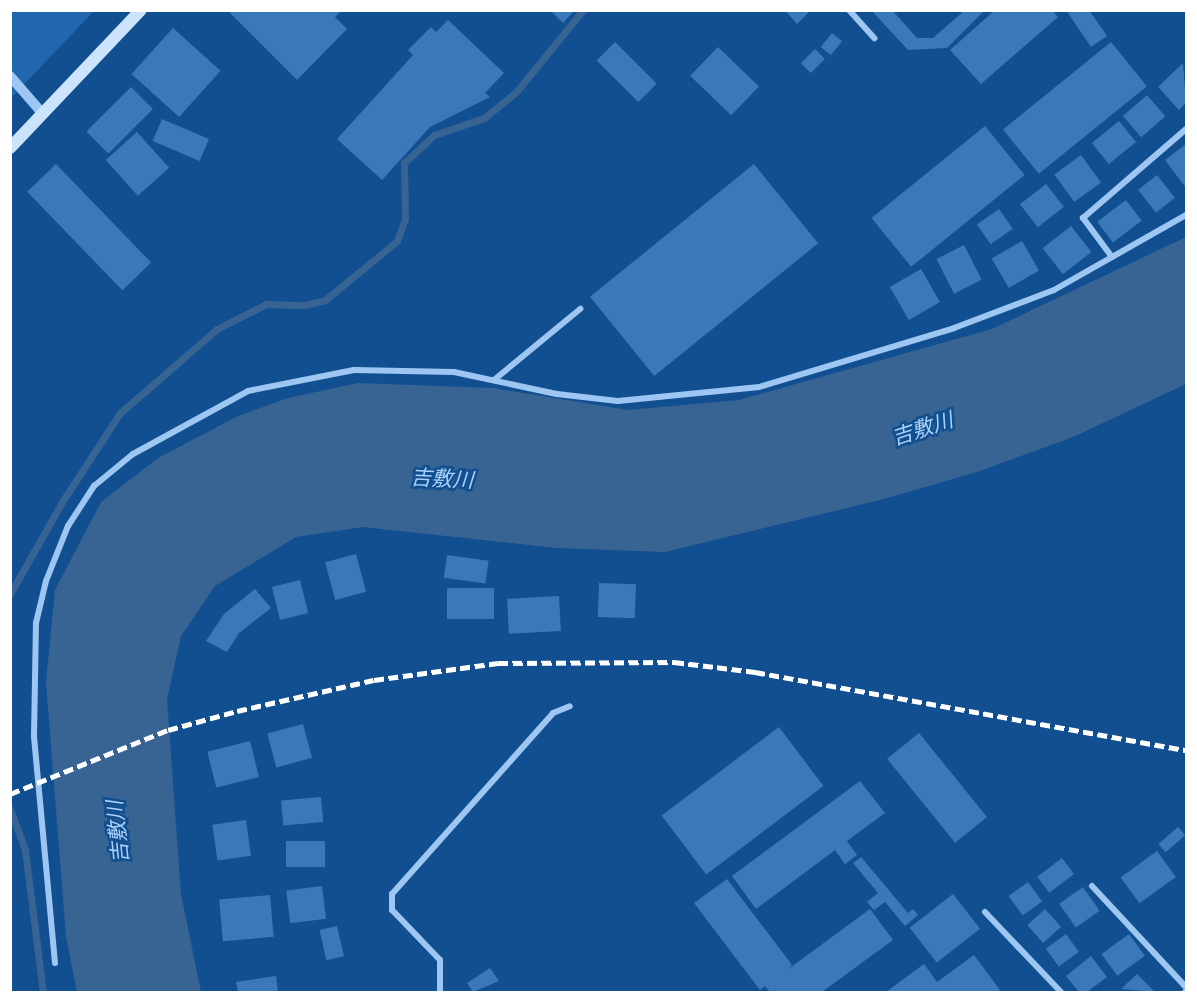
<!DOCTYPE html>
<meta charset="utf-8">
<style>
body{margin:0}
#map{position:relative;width:1197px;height:1003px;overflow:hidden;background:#124f90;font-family:"Exo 2","Noto Sans JP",sans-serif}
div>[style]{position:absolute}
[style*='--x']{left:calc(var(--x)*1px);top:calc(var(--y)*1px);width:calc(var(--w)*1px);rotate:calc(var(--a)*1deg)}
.green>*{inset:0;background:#2167ae}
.water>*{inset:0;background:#376493}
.stream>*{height:7px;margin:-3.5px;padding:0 3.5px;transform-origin:3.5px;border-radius:3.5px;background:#376493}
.building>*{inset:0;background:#3b78b9;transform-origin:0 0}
.minor>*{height:6px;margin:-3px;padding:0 3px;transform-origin:3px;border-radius:3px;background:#9dc7f2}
.tertiary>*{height:10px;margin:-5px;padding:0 5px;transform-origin:5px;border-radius:5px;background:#9dc7f2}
.secondary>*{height:12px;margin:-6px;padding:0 6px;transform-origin:6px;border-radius:6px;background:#cce3fc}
.rail>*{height:4.5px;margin-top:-2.25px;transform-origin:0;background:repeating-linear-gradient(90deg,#fff 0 10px,transparent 0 14.5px)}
span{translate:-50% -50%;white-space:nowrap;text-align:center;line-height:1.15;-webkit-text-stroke:5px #124f90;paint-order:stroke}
.water-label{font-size:21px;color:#a9d1f9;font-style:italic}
.frame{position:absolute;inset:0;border:12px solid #fff;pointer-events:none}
</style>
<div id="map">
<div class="green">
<i style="clip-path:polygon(11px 11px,94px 11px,11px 98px)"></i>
</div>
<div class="water">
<i style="clip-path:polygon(1186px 237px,1186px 384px,1073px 437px,980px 471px,884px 499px,665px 552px,557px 548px,363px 527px,296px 537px,215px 586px,181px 636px,167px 699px,181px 894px,201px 992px,77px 992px,66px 937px,46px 682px,55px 590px,101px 502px,158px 458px,238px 416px,288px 398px,358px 383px,493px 388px,628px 410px,739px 400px,992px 329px)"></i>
</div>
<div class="stream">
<i style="--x:10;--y:594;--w:106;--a:-60.5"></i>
<i style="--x:62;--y:502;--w:106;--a:-56.9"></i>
<i style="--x:120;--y:413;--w:128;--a:-40.9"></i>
<i style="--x:217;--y:329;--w:55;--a:-27"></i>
<i style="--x:266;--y:304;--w:38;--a:2"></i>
<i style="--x:304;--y:305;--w:22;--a:-13"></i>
<i style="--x:325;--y:300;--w:93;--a:-39.3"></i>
<i style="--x:397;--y:241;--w:23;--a:-70"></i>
<i style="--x:405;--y:219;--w:56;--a:-91"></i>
<i style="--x:404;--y:163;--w:41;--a:-43"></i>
<i style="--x:434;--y:135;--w:53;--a:-18.8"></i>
<i style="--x:484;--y:118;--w:41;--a:-39.1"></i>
<i style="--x:516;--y:92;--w:106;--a:-50.7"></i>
<i style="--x:10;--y:809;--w:44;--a:69.9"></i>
<i style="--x:25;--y:850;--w:143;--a:82.8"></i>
</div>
<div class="building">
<i style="clip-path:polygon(227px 10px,342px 10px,335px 17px,347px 29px,297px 80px)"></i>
<i style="clip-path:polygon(550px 10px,575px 10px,563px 23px)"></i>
<i style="clip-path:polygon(785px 10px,811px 10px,797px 24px)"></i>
<i style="clip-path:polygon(871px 10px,892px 10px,917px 38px,933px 38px,965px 10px,985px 10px,947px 48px,908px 50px)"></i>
<i style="clip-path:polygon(995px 10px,1052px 10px,1058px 17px,981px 84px,950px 50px)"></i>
<i style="clip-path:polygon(1071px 10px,1089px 10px,1107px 36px,1091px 47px,1068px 13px)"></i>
<i style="clip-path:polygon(448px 20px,504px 73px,485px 93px,490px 97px,430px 127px,382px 180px,337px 139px,413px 55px,408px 50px,431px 27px,436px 32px)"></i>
<i style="left:173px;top:28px;width:64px;height:62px;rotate:42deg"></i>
<i style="left:832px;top:33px;width:13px;height:18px;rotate:39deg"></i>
<i style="left:615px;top:42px;width:59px;height:26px;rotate:45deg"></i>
<i style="left:1111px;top:42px;width:57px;height:139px;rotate:51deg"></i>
<i style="left:718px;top:47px;width:57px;height:40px;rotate:44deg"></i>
<i style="left:815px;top:49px;width:14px;height:20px;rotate:45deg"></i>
<i style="clip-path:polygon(1183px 63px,1186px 103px,1179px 110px,1158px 87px)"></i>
<i style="left:131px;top:87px;width:31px;height:63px;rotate:45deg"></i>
<i style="left:1147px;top:95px;width:28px;height:32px;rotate:49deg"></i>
<i style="left:162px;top:119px;width:51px;height:24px;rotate:23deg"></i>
<i style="left:1119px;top:121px;width:27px;height:35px;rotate:51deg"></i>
<i style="left:985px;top:126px;width:63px;height:146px;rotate:51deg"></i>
<i style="left:137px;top:132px;width:48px;height:42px;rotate:48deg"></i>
<i style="clip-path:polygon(1186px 144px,1186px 188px,1165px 160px)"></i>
<i style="left:1081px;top:155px;width:34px;height:33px;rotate:54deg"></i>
<i style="left:56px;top:164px;width:137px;height:40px;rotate:46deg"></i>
<i style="left:754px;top:164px;width:102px;height:211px;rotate:51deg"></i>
<i style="left:1157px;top:175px;width:29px;height:24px;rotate:52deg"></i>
<i style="left:1046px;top:184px;width:29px;height:33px;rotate:52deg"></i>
<i style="left:1126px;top:200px;width:26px;height:36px;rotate:53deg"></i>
<i style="left:999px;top:209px;width:24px;height:27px;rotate:55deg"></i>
<i style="left:1071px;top:226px;width:33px;height:36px;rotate:52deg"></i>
<i style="left:1022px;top:241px;width:34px;height:35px;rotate:60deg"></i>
<i style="left:964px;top:245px;width:39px;height:31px;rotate:63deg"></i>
<i style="left:921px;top:269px;width:38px;height:36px;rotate:60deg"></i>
<i style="left:356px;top:554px;width:39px;height:32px;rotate:75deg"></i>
<i style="left:447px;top:555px;width:42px;height:23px;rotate:8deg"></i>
<i style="left:300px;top:580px;width:34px;height:29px;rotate:76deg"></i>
<i style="left:599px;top:583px;width:37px;height:34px;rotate:2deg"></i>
<i style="left:447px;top:588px;width:47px;height:31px"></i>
<i style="clip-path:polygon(255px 589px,271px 608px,239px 633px,227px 652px,206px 641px,224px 614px)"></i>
<i style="left:559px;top:596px;width:35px;height:52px;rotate:87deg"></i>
<i style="left:303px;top:724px;width:35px;height:37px;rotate:75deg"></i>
<i style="left:779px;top:727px;width:74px;height:147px;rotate:53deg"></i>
<i style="left:919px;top:733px;width:108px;height:41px;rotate:51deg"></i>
<i style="left:250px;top:741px;width:37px;height:44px;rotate:76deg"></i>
<i style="clip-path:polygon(860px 781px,885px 813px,847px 841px,857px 855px,845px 864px,835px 850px,756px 909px,732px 876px)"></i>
<i style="left:321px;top:797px;width:25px;height:40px;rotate:85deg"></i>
<i style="left:246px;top:820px;width:36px;height:34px;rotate:82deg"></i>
<i style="left:1178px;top:827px;width:11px;height:26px;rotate:49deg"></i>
<i style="left:325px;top:841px;width:26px;height:39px;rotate:90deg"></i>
<i style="left:1157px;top:851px;width:32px;height:45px;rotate:54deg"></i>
<i style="clip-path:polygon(861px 857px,908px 913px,913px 909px,918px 915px,905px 926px,885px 902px,874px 910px,867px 902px,878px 893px,853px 863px)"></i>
<i style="left:1062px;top:858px;width:20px;height:31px;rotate:53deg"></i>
<i style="clip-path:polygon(727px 879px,792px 965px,787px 970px,870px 909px,893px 940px,822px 992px,770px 992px,765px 986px,760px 990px,694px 903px)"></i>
<i style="left:1028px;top:882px;width:24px;height:24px;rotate:54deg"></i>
<i style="left:322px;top:886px;width:33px;height:36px;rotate:83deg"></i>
<i style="left:1083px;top:887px;width:29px;height:29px;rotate:55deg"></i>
<i style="left:953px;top:894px;width:44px;height:55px;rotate:52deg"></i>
<i style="left:270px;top:895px;width:42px;height:51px;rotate:85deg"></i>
<i style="left:1045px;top:909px;width:24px;height:24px;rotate:48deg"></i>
<i style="left:337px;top:926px;width:31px;height:18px;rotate:77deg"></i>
<i style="left:1066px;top:934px;width:22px;height:25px;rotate:54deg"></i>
<i style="left:1129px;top:934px;width:27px;height:34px;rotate:54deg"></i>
<i style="clip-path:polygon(974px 955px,1000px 990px,997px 992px,886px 992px,924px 964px,937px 982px)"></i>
<i style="clip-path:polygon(1091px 956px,1107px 977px,1087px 992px,1079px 992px,1066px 976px)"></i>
<i style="clip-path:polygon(490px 968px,499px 981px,473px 992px,467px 983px)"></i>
<i style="clip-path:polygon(1137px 974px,1155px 992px,1121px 989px)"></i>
<i style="clip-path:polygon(276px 976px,278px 992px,238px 992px,236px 982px)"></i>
</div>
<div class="minor">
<i style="--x:849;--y:10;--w:38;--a:48"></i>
<i style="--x:1112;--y:257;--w:49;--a:-126.6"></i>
<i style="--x:1083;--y:218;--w:136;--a:-40.8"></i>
<i style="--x:494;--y:380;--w:112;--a:-39.5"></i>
<i style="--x:1092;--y:886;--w:138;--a:47.1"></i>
<i style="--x:985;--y:912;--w:110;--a:46.5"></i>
<i style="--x:55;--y:963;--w:228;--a:-95.3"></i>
<i style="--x:34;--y:736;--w:113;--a:-89"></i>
<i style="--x:36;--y:623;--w:43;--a:-76.6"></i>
<i style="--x:46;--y:581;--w:59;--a:-68.2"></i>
<i style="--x:68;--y:526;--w:48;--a:-57"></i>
<i style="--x:94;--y:486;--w:50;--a:-39.4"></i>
<i style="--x:133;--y:454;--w:131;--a:-28.7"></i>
<i style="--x:248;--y:391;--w:108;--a:-11.2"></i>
<i style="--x:354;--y:370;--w:100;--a:1.1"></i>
<i style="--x:454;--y:372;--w:105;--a:12.1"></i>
<i style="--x:557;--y:394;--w:61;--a:6.5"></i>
<i style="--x:618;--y:401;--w:142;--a:-5.7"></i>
<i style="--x:759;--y:387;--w:204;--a:-16.8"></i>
<i style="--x:954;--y:328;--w:107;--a:-20.8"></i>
<i style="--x:1054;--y:290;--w:152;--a:-29.6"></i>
<i style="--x:440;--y:992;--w:32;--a:-90"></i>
<i style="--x:440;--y:960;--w:69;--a:-133.8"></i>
<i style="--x:392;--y:910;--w:16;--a:-90"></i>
<i style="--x:392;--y:894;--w:242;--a:-48.3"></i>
<i style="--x:553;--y:713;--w:18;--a:-22"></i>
<i style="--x:1185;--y:992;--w:1;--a:-45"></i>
</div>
<div class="tertiary">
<i style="--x:10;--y:76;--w:50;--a:49"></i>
</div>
<div class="secondary">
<i style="--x:10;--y:148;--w:190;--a:-46.5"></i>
</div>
<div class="rail">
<i style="--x:10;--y:794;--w:170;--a:-22.1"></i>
<i style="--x:168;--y:730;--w:72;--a:-15.4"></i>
<i style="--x:237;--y:711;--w:140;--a:-12.8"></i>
<i style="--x:374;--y:680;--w:125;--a:-7.8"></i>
<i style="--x:498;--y:663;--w:176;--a:-0.3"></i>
<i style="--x:674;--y:662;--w:82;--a:7"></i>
<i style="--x:755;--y:672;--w:438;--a:10.3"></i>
</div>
<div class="water-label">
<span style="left:922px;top:428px;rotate:-18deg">吉敷川</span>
<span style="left:442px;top:478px;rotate:3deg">吉敷川</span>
<span style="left:117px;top:832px;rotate:-96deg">吉敷川</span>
</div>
<div class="frame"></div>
</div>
